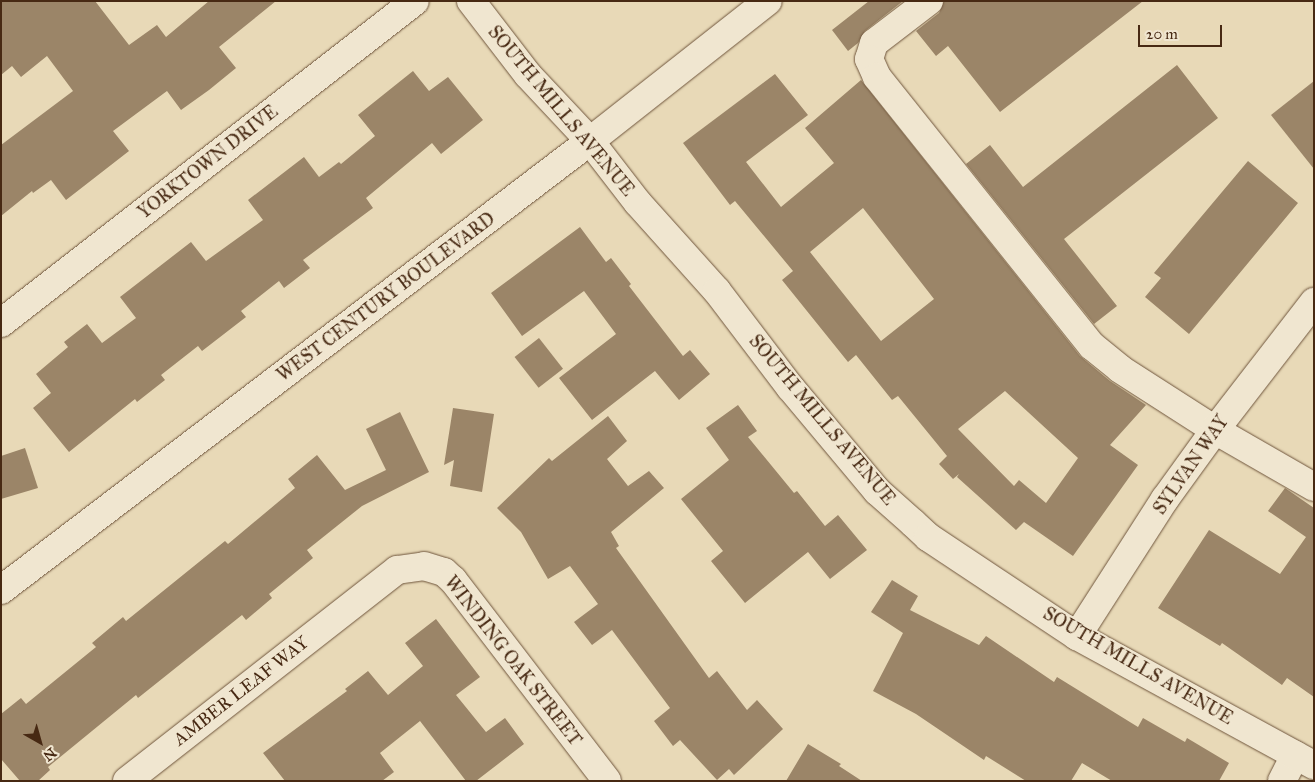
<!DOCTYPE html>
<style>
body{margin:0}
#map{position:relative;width:1315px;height:782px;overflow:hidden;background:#e8d9b7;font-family:"IM FELL Great Primer",serif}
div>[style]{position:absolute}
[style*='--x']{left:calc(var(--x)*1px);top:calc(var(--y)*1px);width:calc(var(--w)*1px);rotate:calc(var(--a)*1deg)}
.building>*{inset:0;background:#9b8568;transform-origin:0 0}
.roads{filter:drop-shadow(0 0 1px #6f553c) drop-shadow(0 0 1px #6f553c)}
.minor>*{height:28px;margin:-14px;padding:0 14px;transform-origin:14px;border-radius:14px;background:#f0e6d0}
.tertiary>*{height:28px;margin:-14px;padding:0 14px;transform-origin:14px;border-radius:14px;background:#f0e6d0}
span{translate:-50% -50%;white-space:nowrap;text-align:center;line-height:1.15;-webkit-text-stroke:4px #f0e6d0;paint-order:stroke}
.street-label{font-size:18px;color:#472913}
.frame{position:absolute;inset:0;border:2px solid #472913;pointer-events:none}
.north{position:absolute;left:15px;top:717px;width:50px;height:50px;-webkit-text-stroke:4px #f0e6d0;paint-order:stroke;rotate:142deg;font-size:14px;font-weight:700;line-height:20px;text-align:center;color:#472913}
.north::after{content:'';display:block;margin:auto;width:18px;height:22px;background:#472913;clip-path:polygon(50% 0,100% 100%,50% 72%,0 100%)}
.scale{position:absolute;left:1138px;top:25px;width:84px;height:22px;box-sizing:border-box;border:2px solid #472913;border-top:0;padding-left:6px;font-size:15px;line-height:18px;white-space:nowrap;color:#472913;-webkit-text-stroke:4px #f0e6d0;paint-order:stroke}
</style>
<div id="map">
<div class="building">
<i style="clip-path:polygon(1px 1px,95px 1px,129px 45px,157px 25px,166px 37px,209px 1px,276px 1px,219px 47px,236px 68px,209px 90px,181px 110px,167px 91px,113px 131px,129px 151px,66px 200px,51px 180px,33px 193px,32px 191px,1px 216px,1px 145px,73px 91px,47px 56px,21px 77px,12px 66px,1px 75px)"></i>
<i style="clip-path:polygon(869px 1px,903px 1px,865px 31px,858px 43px,848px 51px,832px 30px)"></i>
<i style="clip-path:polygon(944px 1px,1143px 1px,1000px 112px,948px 46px,936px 56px,916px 31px,939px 13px)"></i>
<i style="clip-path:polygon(1177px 65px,1218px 118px,1064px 239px,1117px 306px,1094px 324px,966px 164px,990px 145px,1023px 187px)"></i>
<i style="clip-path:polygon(413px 71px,429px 91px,448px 77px,483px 120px,441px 154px,432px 143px,366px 198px,373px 208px,303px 260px,310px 268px,284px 288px,279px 281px,241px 311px,246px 317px,202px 351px,198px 346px,161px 375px,165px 380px,137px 402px,135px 399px,69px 452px,33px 408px,51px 393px,36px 374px,68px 347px,64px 342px,87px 324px,102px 343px,136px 318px,120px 297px,191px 242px,206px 261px,263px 220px,248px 200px,304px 157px,319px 177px,339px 162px,341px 164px,375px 136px,358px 115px)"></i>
<i style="clip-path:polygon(evenodd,775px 74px,808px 115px,746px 162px,781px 207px,834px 163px,805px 128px,861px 80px,1080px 356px,1110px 381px,1146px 405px,1110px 445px,1138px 465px,1073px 556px,1024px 522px,1016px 530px,957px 477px,959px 474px,953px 479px,939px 464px,947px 456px,898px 396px,892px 400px,856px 355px,848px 362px,782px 280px,793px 271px,735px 201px,730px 205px,683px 143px,775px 74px,863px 208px,934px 299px,881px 341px,810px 252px,863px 208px,775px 74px,1005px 391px,1078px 458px,1046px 503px,1019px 480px,1014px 486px,958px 429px,1005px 391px)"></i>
<i style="clip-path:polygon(1314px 81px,1314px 169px,1271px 115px)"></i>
<i style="clip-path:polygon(1248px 161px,1298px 203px,1189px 334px,1145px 297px,1161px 278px,1154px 273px)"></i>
<i style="clip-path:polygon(580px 227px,606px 262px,611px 258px,631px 284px,629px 286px,683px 356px,690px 350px,710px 374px,679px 400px,655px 371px,592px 420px,559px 378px,616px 334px,584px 291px,522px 336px,491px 293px)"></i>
<i style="left:539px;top:338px;width:39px;height:31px;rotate:52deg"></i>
<i style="clip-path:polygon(738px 405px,757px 431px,748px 437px,794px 493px,797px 491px,825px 526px,838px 515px,867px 550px,830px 579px,808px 552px,745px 603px,711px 561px,723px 551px,681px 499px,729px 460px,706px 428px)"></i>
<i style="clip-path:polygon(453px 408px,494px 414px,482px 492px,450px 486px,454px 460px,444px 465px)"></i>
<i style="clip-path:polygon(400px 412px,429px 472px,362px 506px,307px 550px,313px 558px,269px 594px,272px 598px,246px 620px,242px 615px,138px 698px,136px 695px,48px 767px,50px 770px,38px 781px,20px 781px,1px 759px,1px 714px,21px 698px,26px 704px,96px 647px,92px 643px,123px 617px,126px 621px,225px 541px,228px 544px,295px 488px,288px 479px,317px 455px,345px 490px,386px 470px,366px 429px)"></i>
<i style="clip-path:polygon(608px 416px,627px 441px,607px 459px,628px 486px,649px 471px,664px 488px,611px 532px,619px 546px,616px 548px,709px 678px,717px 671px,747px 710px,757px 700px,783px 729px,734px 775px,729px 769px,717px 780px,680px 740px,673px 746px,654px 721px,670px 708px,612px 630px,592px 645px,574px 622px,598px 604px,570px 566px,548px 579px,521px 532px,497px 508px,549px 458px,552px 461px)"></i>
<i style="clip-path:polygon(25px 448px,38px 488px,1px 499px,1px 456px)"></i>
<i style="clip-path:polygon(1285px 488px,1314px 508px,1314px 697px,1287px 678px,1282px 685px,1222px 643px,1220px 646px,1158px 608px,1209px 530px,1280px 574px,1306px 537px,1268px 511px)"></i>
<i style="clip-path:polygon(892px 580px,918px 596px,910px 610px,979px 645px,986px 636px,1054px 682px,1057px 677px,1138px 727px,1143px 718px,1185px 742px,1187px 738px,1229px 763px,1219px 781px,1112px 781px,1082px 763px,1071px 781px,1026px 781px,986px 756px,984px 760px,916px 714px,873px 691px,903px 633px,871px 612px)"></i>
<i style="clip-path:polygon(436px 619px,480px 677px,456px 695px,486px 732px,505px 718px,524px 744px,476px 781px,466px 781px,420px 721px,380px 753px,394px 772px,382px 781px,285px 781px,263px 753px,347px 691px,345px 689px,368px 671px,388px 695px,423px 666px,405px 643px)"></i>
<i style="clip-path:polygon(808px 744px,841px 764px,839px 766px,862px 781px,786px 781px)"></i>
</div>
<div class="roads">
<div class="minor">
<i style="--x:929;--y:1;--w:69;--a:142.6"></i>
<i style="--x:874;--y:43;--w:17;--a:107"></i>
<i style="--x:869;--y:59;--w:20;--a:66"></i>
<i style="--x:877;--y:77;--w:344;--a:51.4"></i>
<i style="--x:1092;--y:346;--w:36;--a:39"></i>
<i style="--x:1120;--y:369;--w:113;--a:32.7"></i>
<i style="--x:1215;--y:430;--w:114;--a:29.9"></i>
<i style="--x:1;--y:323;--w:524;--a:-37.87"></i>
<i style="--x:1077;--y:636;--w:163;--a:-57.3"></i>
<i style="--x:1165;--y:499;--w:85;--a:-54.1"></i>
<i style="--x:1215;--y:430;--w:162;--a:-52.3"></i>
<i style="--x:127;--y:781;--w:343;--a:-38"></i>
<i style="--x:397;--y:570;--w:27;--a:-8"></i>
<i style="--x:424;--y:566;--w:21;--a:17"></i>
<i style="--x:444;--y:572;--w:12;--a:42"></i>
<i style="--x:453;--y:580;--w:253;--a:52.5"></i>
<i style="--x:1282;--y:781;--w:29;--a:-63"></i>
</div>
<div class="tertiary">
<i style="--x:471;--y:1;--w:93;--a:52.4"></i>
<i style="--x:528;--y:75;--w:91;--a:46.8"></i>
<i style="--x:590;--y:141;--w:78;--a:52.3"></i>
<i style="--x:638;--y:203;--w:118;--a:48.1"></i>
<i style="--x:717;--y:291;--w:121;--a:52.8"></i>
<i style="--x:790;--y:387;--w:136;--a:50.1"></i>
<i style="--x:877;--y:491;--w:48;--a:41.6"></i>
<i style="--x:913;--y:523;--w:21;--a:43"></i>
<i style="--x:928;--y:537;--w:179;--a:33.6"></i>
<i style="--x:1077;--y:636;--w:270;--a:28.6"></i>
<i style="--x:1;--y:590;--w:741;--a:-37.32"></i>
<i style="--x:590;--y:141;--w:226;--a:-38.2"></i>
</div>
</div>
<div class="street-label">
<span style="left:561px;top:111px;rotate:50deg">SOUTH MILLS AVENUE</span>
<span style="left:208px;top:162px;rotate:-38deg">YORKTOWN DRIVE</span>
<span style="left:386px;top:297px;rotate:-37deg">WEST CENTURY BOULEVARD</span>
<span style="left:822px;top:420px;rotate:50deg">SOUTH MILLS AVENUE</span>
<span style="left:1191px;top:465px;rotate:-55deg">SYLVAN WAY</span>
<span style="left:513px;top:661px;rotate:52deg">WINDING OAK STREET</span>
<span style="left:1138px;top:666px;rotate:30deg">SOUTH MILLS AVENUE</span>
<span style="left:241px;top:691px;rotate:-38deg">AMBER LEAF WAY</span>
</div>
<div class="frame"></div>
<div class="north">N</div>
<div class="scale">20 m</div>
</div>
